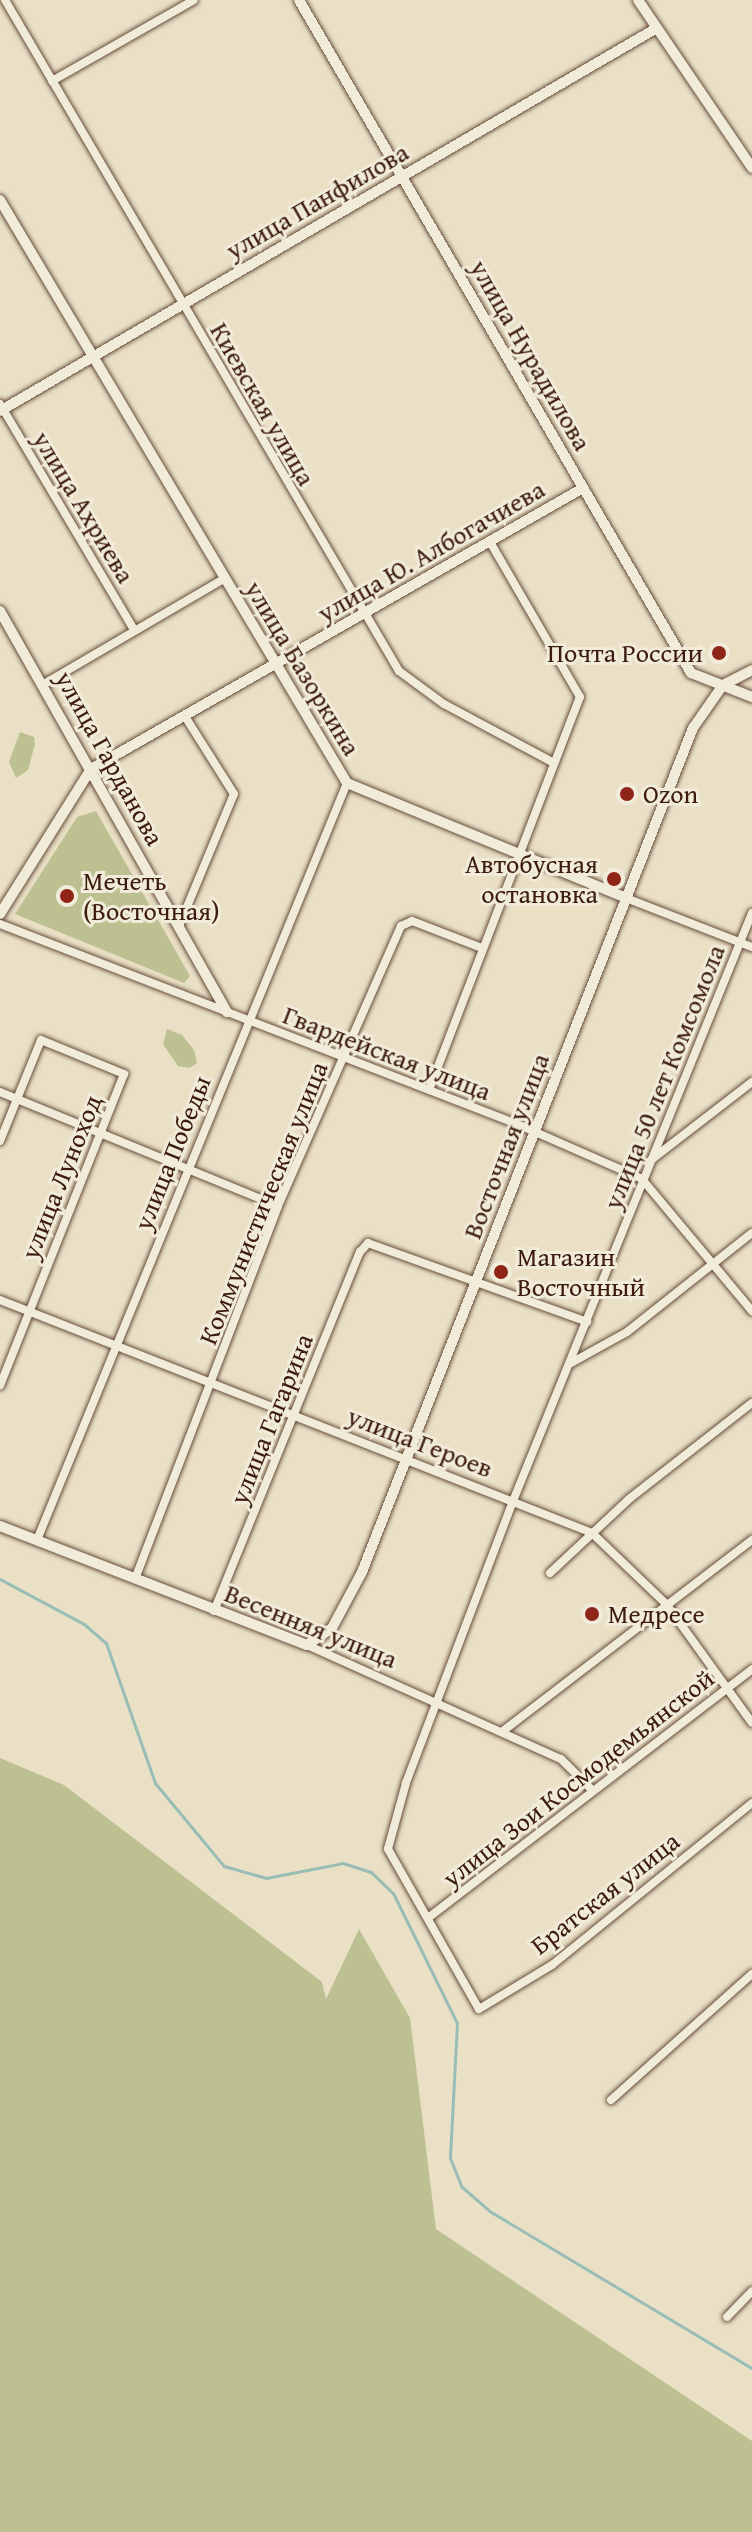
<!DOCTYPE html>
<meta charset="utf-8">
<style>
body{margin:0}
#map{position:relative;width:752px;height:2532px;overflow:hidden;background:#eae0c6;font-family:"Gentium Book Plus",serif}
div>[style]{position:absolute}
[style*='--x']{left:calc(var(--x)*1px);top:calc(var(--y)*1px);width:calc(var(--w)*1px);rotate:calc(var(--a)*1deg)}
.green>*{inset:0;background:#bdc191}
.stream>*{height:3px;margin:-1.5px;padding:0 1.5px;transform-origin:1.5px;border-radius:1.5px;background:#98bdb5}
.roads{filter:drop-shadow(0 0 2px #684d3b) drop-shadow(0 0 2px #684d3b)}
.minor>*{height:8px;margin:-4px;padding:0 4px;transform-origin:4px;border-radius:4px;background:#f1ebda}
.tertiary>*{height:10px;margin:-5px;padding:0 5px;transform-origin:5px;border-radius:5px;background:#f1ebda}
.dots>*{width:22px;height:22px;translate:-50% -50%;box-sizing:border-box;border:4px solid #f1ebda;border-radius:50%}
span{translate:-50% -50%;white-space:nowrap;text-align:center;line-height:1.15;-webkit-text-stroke:6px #f1ebda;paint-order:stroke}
.street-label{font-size:26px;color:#3d1c0d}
.poi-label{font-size:26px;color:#3d1c0d}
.right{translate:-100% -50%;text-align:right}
.left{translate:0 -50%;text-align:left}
</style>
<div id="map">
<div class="green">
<i style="clip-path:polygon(20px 732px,34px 737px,35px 744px,28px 770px,16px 778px,9px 762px)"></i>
<i style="clip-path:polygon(96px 811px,190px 976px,184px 983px,15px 914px,77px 817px)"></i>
<i style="clip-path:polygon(167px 1029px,182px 1035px,194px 1050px,197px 1063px,190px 1068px,178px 1066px,163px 1044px)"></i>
<i style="clip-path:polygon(0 1758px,64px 1785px,322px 1982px,326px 1999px,359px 1929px,410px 2018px,436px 2229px,752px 2441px,752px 2532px,0 2532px)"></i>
</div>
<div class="stream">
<i style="--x:0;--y:1579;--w:95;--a:28.2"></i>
<i style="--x:84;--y:1624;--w:29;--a:41"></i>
<i style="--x:106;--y:1643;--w:148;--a:70.7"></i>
<i style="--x:155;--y:1783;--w:108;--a:50.3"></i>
<i style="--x:224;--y:1866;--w:44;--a:15.9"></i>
<i style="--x:266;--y:1878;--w:78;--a:-11"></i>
<i style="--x:343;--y:1863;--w:29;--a:18"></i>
<i style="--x:371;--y:1872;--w:30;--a:44"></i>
<i style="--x:393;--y:1893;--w:145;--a:63.8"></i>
<i style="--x:457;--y:2023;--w:135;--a:93"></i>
<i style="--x:450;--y:2158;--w:31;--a:68"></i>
<i style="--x:462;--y:2187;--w:38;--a:41"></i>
<i style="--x:491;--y:2212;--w:304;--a:30.9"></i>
</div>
<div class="roads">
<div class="minor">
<i style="--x:5;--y:0;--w:778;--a:59.58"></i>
<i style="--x:399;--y:671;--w:56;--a:36.3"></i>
<i style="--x:444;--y:704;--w:123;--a:28.2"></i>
<i style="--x:52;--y:81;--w:163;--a:-29.7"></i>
<i style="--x:0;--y:404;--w:263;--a:59.3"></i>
<i style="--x:44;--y:684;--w:208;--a:-30.3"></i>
<i style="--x:626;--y:898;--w:135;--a:21.3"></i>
<i style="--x:752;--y:913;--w:635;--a:112.12"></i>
<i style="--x:513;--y:1501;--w:302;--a:110.8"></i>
<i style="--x:406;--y:1783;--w:68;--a:105.3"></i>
<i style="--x:388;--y:1849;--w:184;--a:60.4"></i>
<i style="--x:479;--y:2009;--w:85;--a:-31.1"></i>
<i style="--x:552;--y:1965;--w:257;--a:-39"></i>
<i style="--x:0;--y:924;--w:554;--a:21.15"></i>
<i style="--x:517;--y:1124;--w:137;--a:23.7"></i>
<i style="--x:642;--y:1179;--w:172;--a:50.2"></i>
<i style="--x:179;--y:926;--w:143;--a:-67.4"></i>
<i style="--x:234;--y:794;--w:90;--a:-122.3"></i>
<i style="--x:429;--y:1090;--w:421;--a:-69"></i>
<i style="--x:580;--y:697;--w:179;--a:-120.1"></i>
<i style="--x:0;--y:1092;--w:300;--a:22.3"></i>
<i style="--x:0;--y:1141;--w:109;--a:-67.9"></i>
<i style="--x:41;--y:1040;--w:90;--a:22.3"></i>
<i style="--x:124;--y:1074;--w:335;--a:111.7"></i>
<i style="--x:651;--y:1160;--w:128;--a:-37.7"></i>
<i style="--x:0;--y:1300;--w:636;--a:21.48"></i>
<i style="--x:592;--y:1533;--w:104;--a:43.8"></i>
<i style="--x:667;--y:1605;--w:145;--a:54.2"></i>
<i style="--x:571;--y:1363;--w:64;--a:-29"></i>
<i style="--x:627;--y:1332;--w:159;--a:-38.4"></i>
<i style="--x:37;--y:1540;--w:818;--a:-67.73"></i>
<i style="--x:550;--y:1573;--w:108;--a:-43.1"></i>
<i style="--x:629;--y:1499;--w:156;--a:-38"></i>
<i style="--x:135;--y:1579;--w:399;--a:-69"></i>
<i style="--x:278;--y:1206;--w:306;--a:-66.3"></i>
<i style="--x:401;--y:926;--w:12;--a:-24"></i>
<i style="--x:412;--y:921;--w:75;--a:21.1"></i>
<i style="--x:214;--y:1611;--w:388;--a:-67.9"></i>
<i style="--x:360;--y:1252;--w:12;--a:-48"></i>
<i style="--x:368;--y:1243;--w:233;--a:19.8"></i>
<i style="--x:307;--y:1645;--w:278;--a:24.2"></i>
<i style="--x:561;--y:1759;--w:44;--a:45"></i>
<i style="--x:503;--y:1731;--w:314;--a:-37.5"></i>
<i style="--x:428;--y:1918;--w:409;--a:-37.5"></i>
<i style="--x:611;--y:2100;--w:189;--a:-41.8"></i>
<i style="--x:727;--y:2317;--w:36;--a:-46"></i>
</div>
<div class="tertiary">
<i style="--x:299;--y:0;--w:779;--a:59.78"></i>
<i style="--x:691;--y:673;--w:66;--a:21.5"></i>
<i style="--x:638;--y:0;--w:203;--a:55.8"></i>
<i style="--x:0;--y:200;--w:678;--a:59.24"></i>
<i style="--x:347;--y:783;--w:302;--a:22.4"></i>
<i style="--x:0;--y:411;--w:758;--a:-30.25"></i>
<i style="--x:0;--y:611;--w:461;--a:60.5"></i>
<i style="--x:0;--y:914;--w:171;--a:-57.9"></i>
<i style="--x:91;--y:769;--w:567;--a:-29.73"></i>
<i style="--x:0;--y:1526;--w:329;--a:21.2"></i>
<i style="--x:307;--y:1645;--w:30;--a:-34"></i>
<i style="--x:332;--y:1628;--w:64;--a:-61.8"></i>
<i style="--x:362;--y:1572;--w:907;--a:-68.59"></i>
<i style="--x:693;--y:728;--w:52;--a:-55.1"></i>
<i style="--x:723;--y:685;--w:33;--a:-27"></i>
</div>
</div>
<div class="dots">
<i style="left:719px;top:653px;background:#8f2418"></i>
<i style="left:627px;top:794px;background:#8f2418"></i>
<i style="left:614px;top:879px;background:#8f2418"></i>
<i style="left:67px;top:896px;background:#8f2418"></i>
<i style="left:501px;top:1272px;background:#8f2418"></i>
<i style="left:592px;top:1614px;background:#8f2418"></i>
</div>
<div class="street-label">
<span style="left:317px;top:201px;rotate:-30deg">улица Панфилова</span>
<span style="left:531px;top:355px;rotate:60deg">улица Нурадилова</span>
<span style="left:263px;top:404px;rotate:60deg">Киевская улица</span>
<span style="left:84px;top:507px;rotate:59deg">улица Ахриева</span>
<span style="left:431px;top:551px;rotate:-30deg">улица Ю. Албогачиева</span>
<span style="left:303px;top:668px;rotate:59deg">улица Базоркина</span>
<span style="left:110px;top:758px;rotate:61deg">улица Гарданова</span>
<span style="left:387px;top:1053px;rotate:21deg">Гвардейская улица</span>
<span style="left:664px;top:1077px;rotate:-68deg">улица 50 лет Комсомола</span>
<span style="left:506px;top:1146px;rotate:-69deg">Восточная улица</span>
<span style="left:172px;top:1153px;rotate:-68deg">улица Победы</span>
<span style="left:61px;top:1177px;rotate:-68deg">улица Луноход</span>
<span style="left:263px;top:1203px;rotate:-68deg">Коммунистическая улица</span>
<span style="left:271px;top:1419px;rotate:-68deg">улица Гагарина</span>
<span style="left:420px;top:1442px;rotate:21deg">улица Героев</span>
<span style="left:311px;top:1626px;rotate:22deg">Весенняя улица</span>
<span style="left:578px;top:1778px;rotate:-38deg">улица Зои Космодемьянской</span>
<span style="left:605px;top:1893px;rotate:-38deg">Братская улица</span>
</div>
<div class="poi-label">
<span class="right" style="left:703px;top:653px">Почта России</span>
<span class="left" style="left:643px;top:794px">Ozon</span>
<span class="right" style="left:598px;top:879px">Автобусная<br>остановка</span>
<span class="left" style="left:83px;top:896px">Мечеть<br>(Восточная)</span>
<span class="left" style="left:517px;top:1272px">Магазин<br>Восточный</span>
<span class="left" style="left:608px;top:1614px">Медресе</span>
</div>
</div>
